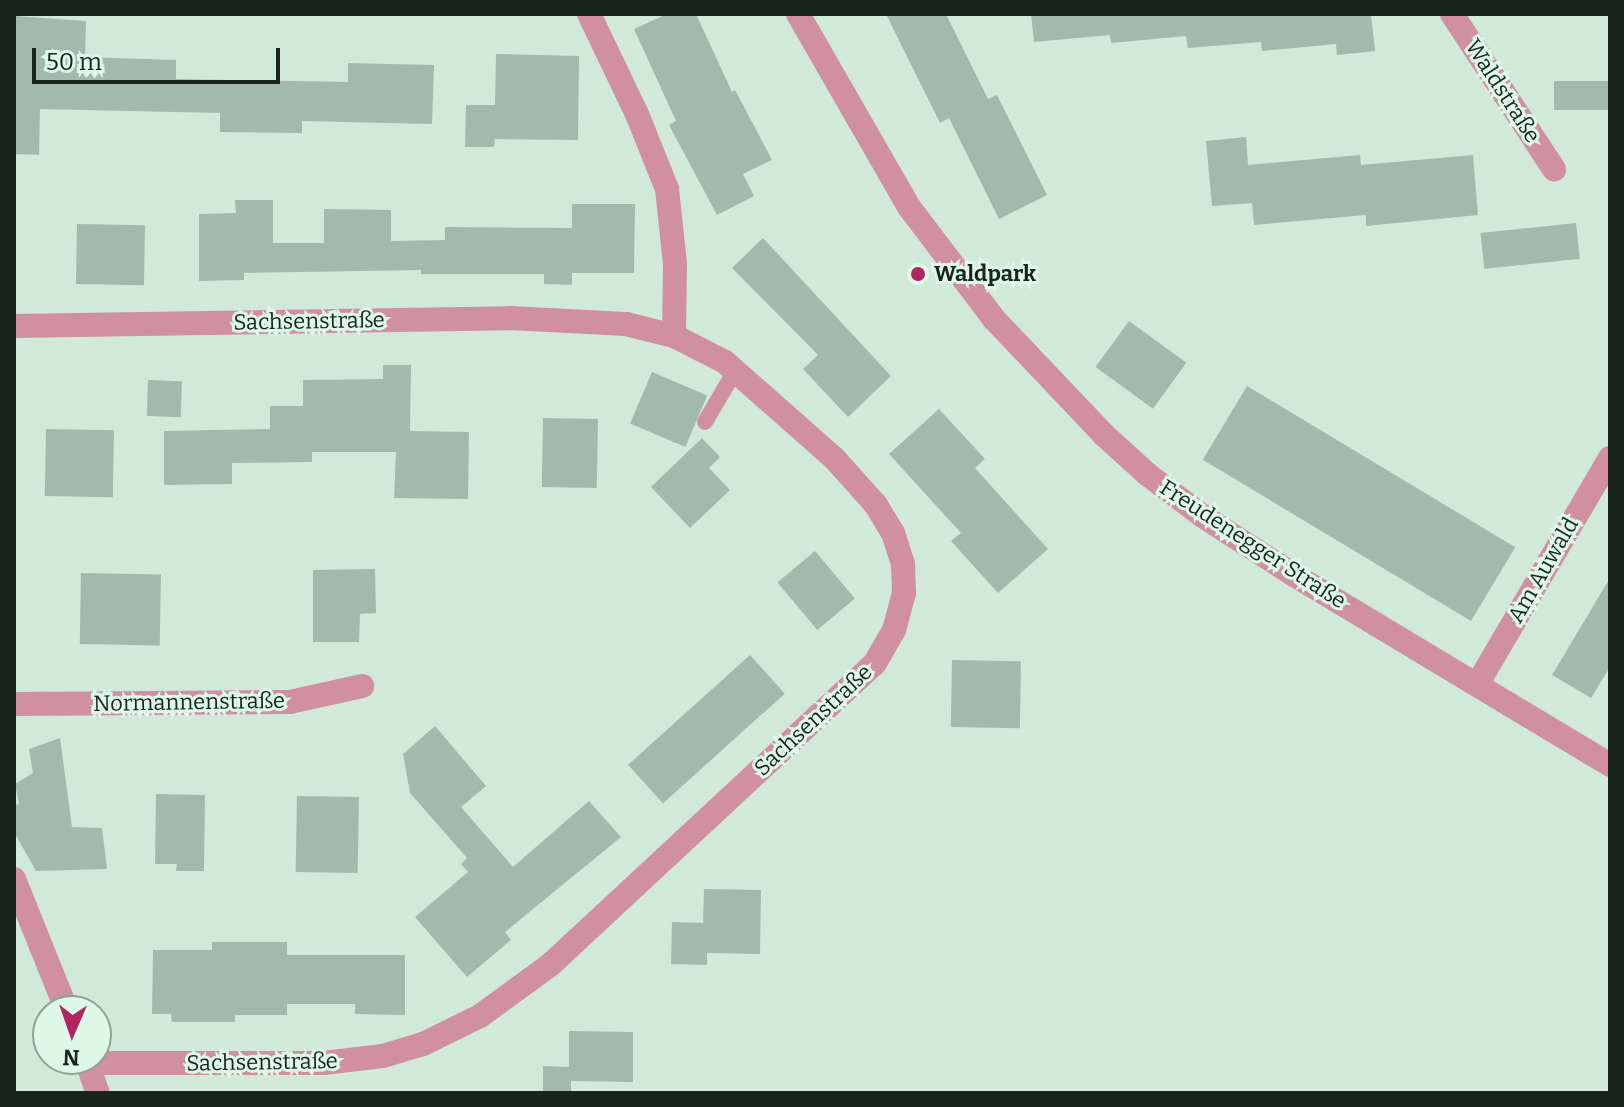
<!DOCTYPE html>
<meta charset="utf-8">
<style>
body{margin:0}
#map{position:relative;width:1624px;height:1107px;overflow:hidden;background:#d0e9db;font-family:Bitter,serif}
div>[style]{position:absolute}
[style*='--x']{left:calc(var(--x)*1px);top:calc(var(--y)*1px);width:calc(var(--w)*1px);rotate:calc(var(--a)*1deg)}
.building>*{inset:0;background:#a2baad;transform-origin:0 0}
.service>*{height:16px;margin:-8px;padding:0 8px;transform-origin:8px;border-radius:8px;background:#d18fa2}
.minor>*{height:24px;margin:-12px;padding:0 12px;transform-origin:12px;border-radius:12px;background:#d18fa2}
.dots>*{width:22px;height:22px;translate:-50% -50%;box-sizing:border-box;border:4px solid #ddf7e8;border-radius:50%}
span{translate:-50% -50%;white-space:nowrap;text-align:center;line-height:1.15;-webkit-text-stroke:6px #ddf7e8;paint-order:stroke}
.street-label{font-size:22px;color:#1a241f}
.poi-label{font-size:22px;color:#1a241f;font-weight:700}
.left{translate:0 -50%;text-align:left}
.frame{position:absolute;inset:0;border:16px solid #1a241f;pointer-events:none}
.north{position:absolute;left:32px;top:995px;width:80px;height:80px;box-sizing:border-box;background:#ddf7e8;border:2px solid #8fa398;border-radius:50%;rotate:182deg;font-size:22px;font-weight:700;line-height:32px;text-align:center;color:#1a241f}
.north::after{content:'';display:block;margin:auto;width:28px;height:36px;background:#b12560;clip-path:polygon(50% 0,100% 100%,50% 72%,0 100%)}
.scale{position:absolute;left:32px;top:48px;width:248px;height:36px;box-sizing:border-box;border:4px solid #1a241f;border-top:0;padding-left:10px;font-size:24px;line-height:28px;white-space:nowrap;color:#1a241f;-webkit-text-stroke:6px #ddf7e8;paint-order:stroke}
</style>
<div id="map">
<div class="building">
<i style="clip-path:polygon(667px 14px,696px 14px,732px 92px,735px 90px,772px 160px,743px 174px,754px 196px,717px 215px,669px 125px,676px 121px,634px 29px)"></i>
<i style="clip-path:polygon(886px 14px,946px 14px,988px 99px,997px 95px,1047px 195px,999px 219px,949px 118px,940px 123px)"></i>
<i style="clip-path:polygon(1031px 14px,1371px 14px,1375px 51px,1337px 55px,1336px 44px,1262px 51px,1261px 42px,1188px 48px,1186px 36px,1111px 43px,1110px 35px,1034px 42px)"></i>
<i style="clip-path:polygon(14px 16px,86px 21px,85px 57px,176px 60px,176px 79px,348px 82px,348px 63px,434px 65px,432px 124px,302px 121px,302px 133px,220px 132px,220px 113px,40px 109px,39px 155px,14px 154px)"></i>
<i style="clip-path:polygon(496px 54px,579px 56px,578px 140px,495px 139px,494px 147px,465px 147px,466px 105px,495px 105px)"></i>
<i style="left:1610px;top:81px;width:29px;height:56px;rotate:90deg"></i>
<i style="clip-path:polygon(1246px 137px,1248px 165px,1360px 155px,1361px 165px,1473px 155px,1478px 215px,1366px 226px,1366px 215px,1254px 225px,1252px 203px,1212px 206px,1206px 141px)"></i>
<i style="clip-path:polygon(235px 200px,273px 200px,273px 243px,324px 243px,324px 209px,391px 210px,391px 241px,445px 240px,445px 227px,572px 228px,572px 204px,635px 204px,634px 273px,572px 273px,572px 285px,544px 284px,544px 274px,421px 274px,421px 270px,244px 273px,244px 280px,199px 281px,199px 214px,236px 213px)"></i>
<i style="left:1576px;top:223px;width:36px;height:96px;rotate:84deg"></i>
<i style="left:77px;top:224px;width:68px;height:60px;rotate:1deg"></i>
<i style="clip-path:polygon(763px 238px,891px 376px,848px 417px,803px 369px,818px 355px,732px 268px)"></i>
<i style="left:1129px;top:321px;width:71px;height:57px;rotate:36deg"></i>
<i style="clip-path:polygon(383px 365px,411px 365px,410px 431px,469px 432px,468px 499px,394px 498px,396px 452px,312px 452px,312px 462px,232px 463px,232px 484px,164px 485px,164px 431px,270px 429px,270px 406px,303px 406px,303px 380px,383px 379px)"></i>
<i style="left:652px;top:372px;width:60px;height:56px;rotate:23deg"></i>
<i style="left:148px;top:380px;width:34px;height:36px;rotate:2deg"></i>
<i style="left:1247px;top:386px;width:313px;height:86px;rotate:31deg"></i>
<i style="clip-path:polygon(939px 409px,985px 459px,975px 468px,1048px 549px,998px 593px,951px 541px,961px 533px,889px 454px)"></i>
<i style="left:543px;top:418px;width:55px;height:69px;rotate:1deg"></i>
<i style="left:46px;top:429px;width:68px;height:67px;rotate:1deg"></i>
<i style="clip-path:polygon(702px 438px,720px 457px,709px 468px,730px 490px,690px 528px,651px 487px)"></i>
<i style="left:815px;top:551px;width:62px;height:49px;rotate:50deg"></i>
<i style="clip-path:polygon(375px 569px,376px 613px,360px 614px,359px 642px,313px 642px,313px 570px)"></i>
<i style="left:81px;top:573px;width:80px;height:71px;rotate:1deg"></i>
<i style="clip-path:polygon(1610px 578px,1610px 667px,1591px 698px,1552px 675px)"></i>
<i style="left:750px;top:655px;width:52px;height:164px;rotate:48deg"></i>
<i style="left:952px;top:660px;width:69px;height:67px;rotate:1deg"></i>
<i style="clip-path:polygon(435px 726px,486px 786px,461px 807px,513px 867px,589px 801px,621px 837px,505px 932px,511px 940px,467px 977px,415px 917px,468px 872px,461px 864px,467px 858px,410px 793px,403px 754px)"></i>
<i style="clip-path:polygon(60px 738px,72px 827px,102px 828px,107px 869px,36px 871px,14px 832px,14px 805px,19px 804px,15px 784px,33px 773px,29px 749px)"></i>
<i style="clip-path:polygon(156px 794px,205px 795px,204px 871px,176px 871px,177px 864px,155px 864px)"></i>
<i style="left:297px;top:796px;width:62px;height:76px;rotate:1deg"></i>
<i style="clip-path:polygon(704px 889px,761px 890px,760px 954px,707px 953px,707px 965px,671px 964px,672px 922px,703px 923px)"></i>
<i style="clip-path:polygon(212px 942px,287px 942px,287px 955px,405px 955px,405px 1015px,355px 1014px,355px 1004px,287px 1004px,287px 1015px,235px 1015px,235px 1022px,172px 1022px,171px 1014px,152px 1014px,153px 950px,212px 950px)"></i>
<i style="clip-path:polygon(569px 1031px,633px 1032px,633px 1082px,571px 1081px,571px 1093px,543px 1093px,543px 1066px,569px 1067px)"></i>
</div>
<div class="service">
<i style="--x:705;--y:422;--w:59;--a:-59.5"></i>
</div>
<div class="minor">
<i style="--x:589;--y:14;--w:111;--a:64.4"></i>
<i style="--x:637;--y:114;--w:81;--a:68.2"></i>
<i style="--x:667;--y:189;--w:75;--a:83.9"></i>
<i style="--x:675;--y:264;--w:72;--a:90.8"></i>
<i style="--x:798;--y:14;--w:223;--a:60.1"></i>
<i style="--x:909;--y:207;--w:141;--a:52.8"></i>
<i style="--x:994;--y:319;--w:158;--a:46.5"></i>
<i style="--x:1103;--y:434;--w:59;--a:42.3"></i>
<i style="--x:1147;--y:474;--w:71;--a:37"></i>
<i style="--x:1204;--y:517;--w:107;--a:32.8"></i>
<i style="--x:1294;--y:575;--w:369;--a:31"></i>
<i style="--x:1452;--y:14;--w:186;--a:56.7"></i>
<i style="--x:14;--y:326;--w:496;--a:-0.9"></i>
<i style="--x:510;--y:318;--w:116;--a:3"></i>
<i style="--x:626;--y:324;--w:49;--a:14"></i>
<i style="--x:674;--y:336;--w:57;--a:27"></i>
<i style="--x:725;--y:362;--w:145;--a:41.4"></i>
<i style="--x:834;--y:458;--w:63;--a:48.2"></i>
<i style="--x:876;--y:505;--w:33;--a:59"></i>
<i style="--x:893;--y:533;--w:33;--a:72"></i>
<i style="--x:903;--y:564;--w:29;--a:88"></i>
<i style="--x:904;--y:593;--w:38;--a:105"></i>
<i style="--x:894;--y:630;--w:39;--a:120"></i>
<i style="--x:874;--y:664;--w:442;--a:137.1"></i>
<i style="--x:550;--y:965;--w:87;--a:143.9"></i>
<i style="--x:480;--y:1016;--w:64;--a:153.8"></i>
<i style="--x:423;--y:1044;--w:42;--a:163.3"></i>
<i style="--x:383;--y:1056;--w:60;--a:173.3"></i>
<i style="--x:323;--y:1063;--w:235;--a:180"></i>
<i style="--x:1478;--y:683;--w:261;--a:-59.6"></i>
<i style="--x:14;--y:704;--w:276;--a:-0.4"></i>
<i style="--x:290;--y:702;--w:74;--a:-12.5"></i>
<i style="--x:14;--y:879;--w:142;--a:68.1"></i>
<i style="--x:86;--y:1059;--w:36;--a:71"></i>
</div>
<div class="dots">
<i style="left:918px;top:274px;background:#b12560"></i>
</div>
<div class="street-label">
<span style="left:1503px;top:91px;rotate:57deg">Waldstraße</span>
<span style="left:309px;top:321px;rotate:-1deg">Sachsenstraße</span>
<span style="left:1253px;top:544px;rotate:33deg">Freudenegger Straße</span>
<span style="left:1543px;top:570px;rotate:-60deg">Am Auwald</span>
<span style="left:189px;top:702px;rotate:-1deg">Normannenstraße</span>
<span style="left:813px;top:720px;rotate:-43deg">Sachsenstraße</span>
<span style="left:262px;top:1062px;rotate:-1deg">Sachsenstraße</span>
</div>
<div class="poi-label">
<span class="left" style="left:934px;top:274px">Waldpark</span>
</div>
<div class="frame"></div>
<div class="north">N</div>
<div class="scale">50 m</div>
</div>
